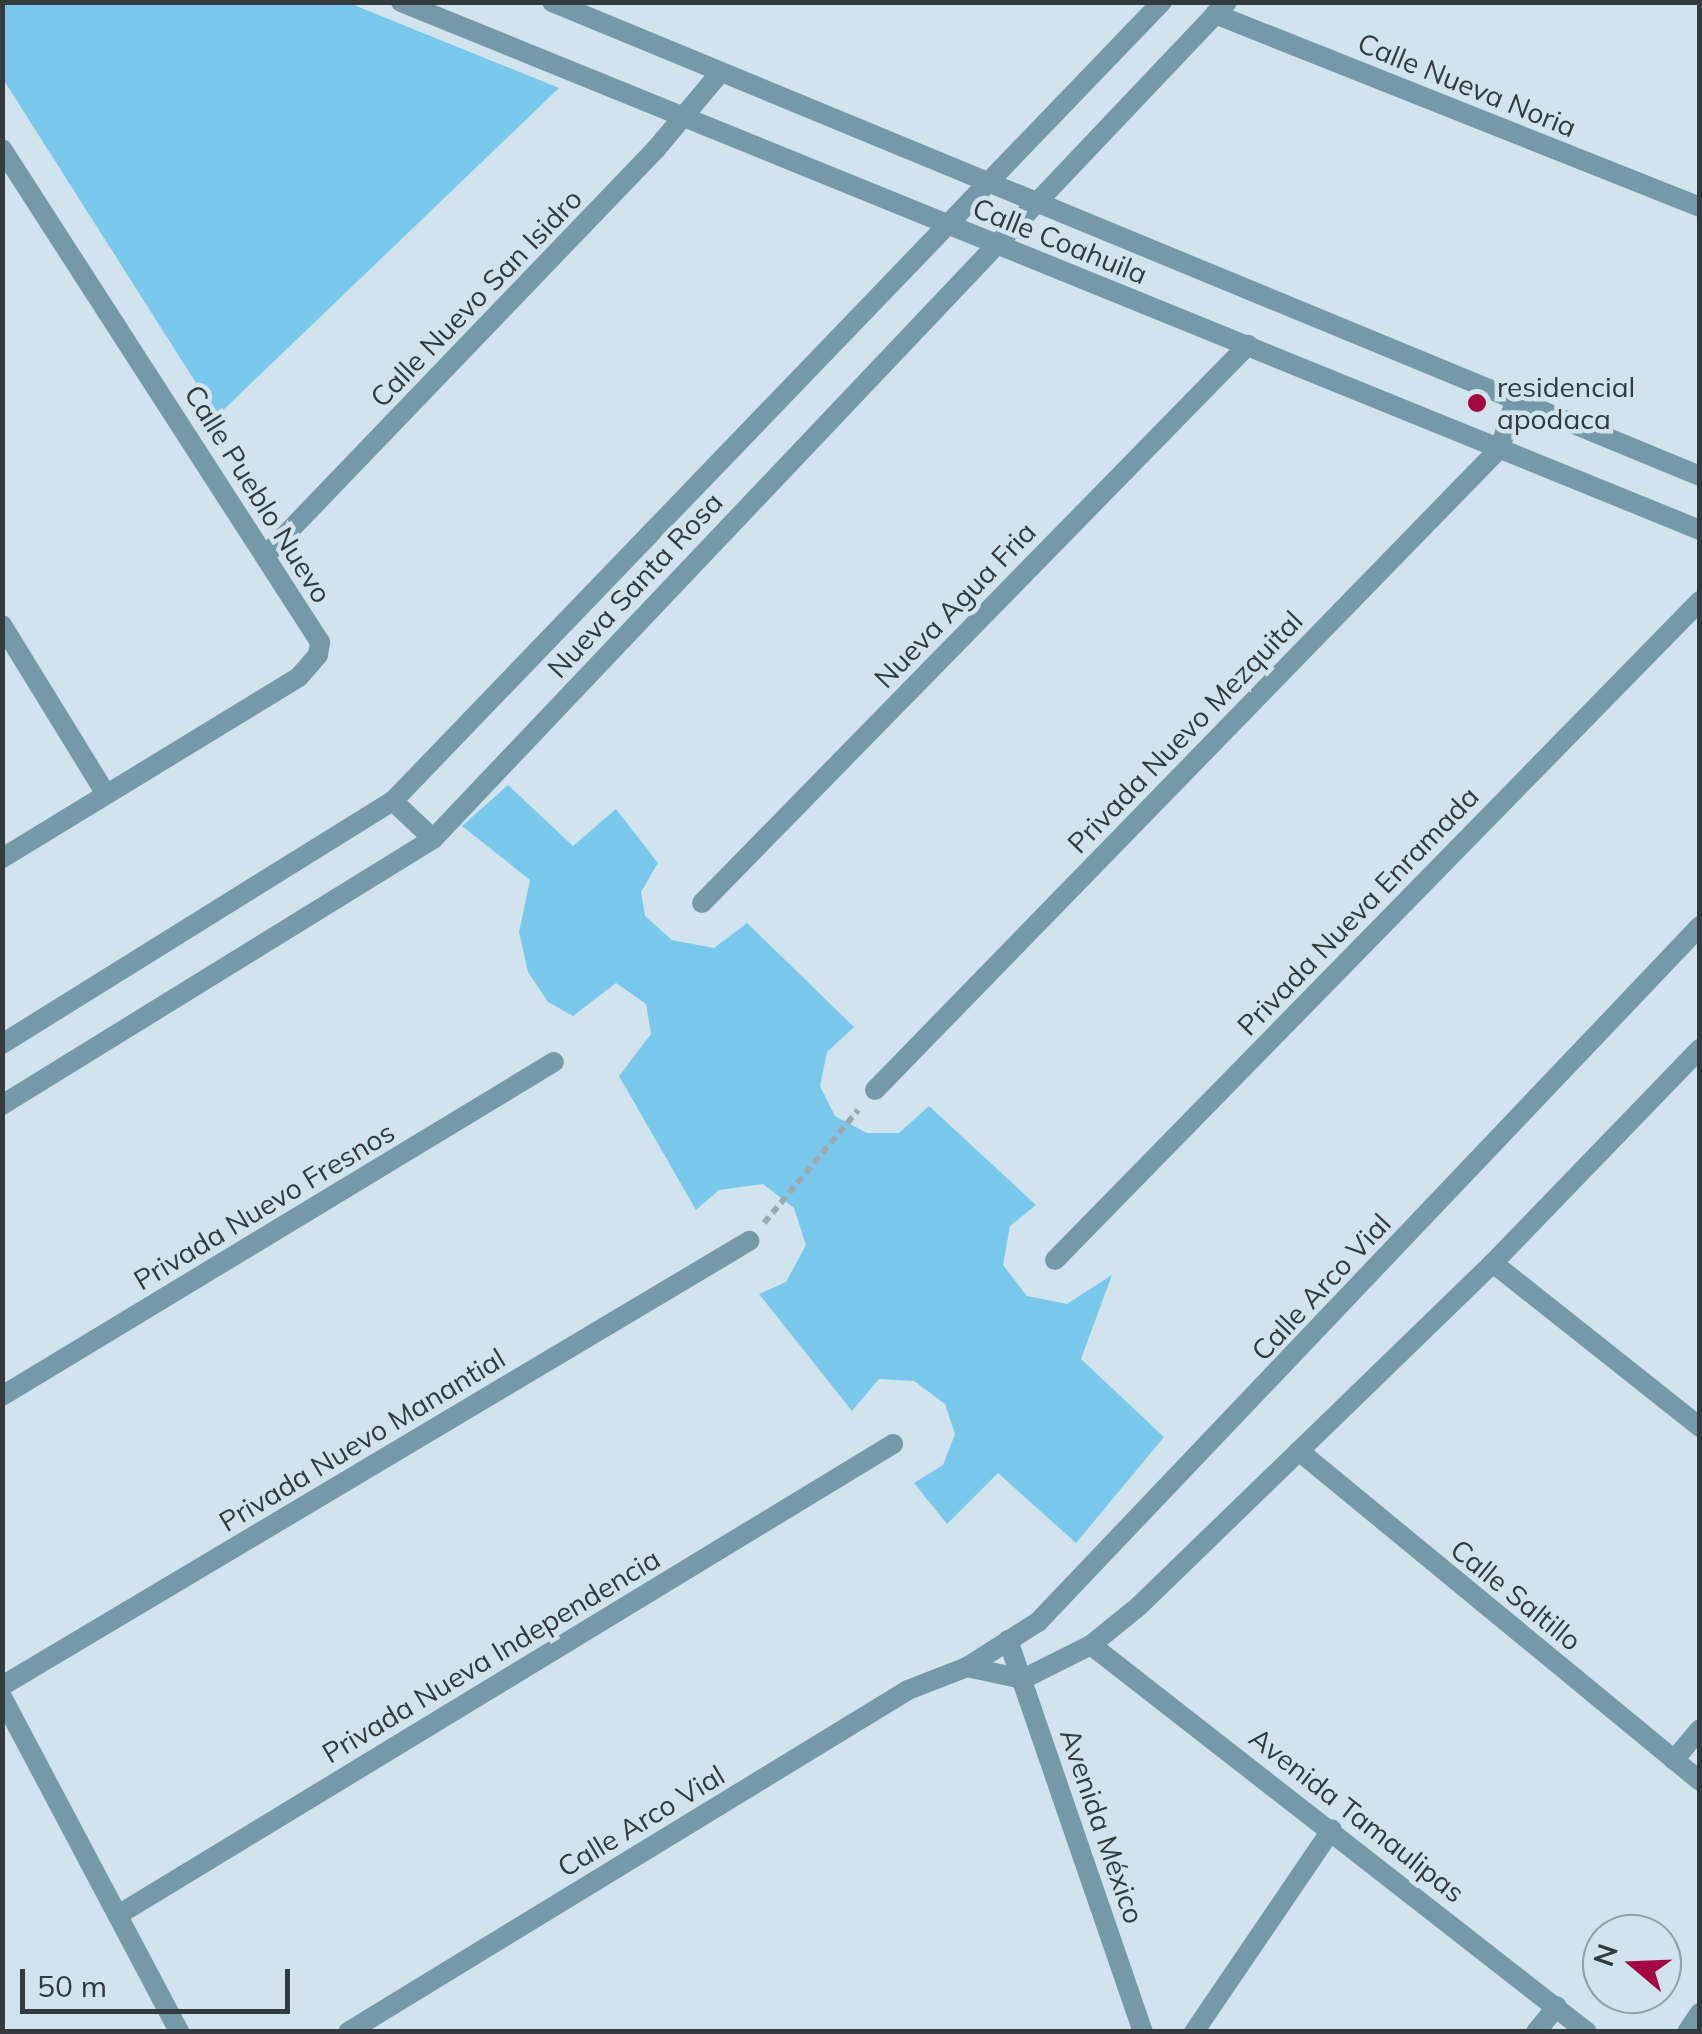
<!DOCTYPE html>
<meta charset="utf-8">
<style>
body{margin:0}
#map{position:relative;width:1702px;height:2034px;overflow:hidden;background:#d1e4ed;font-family:Mulish,sans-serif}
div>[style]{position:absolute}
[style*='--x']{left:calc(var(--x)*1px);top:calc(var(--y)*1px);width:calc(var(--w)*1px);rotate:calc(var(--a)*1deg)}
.green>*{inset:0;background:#79c8ec}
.path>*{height:6px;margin-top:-3px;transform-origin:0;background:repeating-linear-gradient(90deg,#9baab1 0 8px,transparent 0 13px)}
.street>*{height:20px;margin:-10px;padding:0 10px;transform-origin:10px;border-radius:10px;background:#7699aa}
.dots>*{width:28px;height:28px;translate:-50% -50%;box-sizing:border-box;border:5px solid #d1e4ed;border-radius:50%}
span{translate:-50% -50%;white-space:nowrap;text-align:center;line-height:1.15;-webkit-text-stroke:9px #d1e4ed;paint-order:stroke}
.street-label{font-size:28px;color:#333b3e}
.poi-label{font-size:28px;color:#333b3e}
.left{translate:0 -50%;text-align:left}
.frame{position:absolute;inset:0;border:5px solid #333b3e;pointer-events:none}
.north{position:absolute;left:1582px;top:1914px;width:100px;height:100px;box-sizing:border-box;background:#d1e4ed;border:2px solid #92a0a7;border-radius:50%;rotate:289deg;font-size:28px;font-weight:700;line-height:40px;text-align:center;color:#333b3e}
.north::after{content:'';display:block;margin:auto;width:35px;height:45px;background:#a20742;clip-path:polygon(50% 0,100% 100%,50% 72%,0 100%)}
.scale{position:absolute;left:20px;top:1969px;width:270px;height:45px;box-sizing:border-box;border:5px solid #333b3e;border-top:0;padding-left:12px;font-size:30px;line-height:35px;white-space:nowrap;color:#333b3e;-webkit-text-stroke:8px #d1e4ed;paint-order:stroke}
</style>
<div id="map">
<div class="green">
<i style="clip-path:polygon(349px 3px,559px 88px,217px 416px,3px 79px,3px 3px)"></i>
<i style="clip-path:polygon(508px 785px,573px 846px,616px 809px,658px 863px,641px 892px,645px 916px,672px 940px,714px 948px,747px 923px,854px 1027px,827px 1052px,820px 1086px,835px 1116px,867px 1133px,899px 1133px,929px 1106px,1036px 1205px,1010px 1226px,1003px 1265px,1027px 1296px,1067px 1304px,1112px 1275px,1081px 1359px,1164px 1437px,1076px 1543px,998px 1473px,947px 1524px,914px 1483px,943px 1465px,955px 1434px,945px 1404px,914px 1381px,879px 1379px,852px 1411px,759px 1294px,786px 1282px,806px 1245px,794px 1208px,763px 1184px,719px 1190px,696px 1210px,619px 1076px,651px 1034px,646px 1004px,616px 983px,573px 1016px,548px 1002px,528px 972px,519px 932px,530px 880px,462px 826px)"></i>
</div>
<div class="path">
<i style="--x:764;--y:1223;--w:147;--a:-50.2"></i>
</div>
<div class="street">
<i style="--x:401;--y:2;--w:1402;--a:22.12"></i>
<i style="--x:552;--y:2;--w:1242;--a:22.44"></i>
<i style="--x:1215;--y:14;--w:522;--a:21.7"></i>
<i style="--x:2;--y:149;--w:587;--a:57.18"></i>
<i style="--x:320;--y:642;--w:13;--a:99"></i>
<i style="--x:318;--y:655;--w:29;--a:131"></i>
<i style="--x:299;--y:677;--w:348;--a:148.6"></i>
<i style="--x:266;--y:555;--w:563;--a:-46.15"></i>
<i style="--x:656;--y:149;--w:99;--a:-49.9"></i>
<i style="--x:2;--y:625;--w:198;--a:58.4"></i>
<i style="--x:393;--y:801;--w:55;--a:43.5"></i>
<i style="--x:702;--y:903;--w:781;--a:-45.62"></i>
<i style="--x:2;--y:1044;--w:460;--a:-31.9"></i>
<i style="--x:393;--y:801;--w:1109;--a:-46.1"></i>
<i style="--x:875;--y:1090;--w:896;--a:-45.77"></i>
<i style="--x:1500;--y:448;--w:49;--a:-72.3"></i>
<i style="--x:2;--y:1105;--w:506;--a:-31.68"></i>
<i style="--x:433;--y:839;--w:1154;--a:-46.51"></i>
<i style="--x:1055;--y:1260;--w:922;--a:-45.62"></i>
<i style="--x:1493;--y:1263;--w:264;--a:38.4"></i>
<i style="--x:2;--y:1396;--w:645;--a:-31.18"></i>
<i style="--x:1299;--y:1451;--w:519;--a:39.45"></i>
<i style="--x:1008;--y:1640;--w:415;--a:71"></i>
<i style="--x:1091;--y:1645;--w:629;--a:37.96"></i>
<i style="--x:967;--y:1667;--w:57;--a:12.1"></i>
<i style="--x:1023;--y:1679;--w:76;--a:-26.6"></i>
<i style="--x:1091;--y:1645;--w:62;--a:-39.1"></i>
<i style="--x:1139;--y:1606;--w:493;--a:-44.1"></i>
<i style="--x:1493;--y:1263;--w:298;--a:-46"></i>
<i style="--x:2;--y:1686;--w:870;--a:-30.78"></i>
<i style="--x:2;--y:1697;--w:379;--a:62.1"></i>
<i style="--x:1674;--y:1760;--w:40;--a:-50"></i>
<i style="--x:118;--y:1915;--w:907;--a:-31.29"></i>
<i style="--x:348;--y:2032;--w:656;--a:-31.41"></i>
<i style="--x:908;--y:1690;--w:63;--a:-21.3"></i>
<i style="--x:967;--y:1667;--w:84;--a:-32.4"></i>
<i style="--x:1038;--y:1622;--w:961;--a:-46.43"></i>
<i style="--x:1194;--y:2032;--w:245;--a:-55.8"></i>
<i style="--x:1536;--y:2032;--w:33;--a:-51"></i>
<i style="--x:1687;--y:2032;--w:23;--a:-56"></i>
</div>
<div class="dots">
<i style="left:1477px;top:403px;background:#a20742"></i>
</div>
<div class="street-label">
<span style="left:1467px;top:85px;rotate:22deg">Calle Nueva Noria</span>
<span style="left:1060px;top:241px;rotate:22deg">Calle Coahuila</span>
<span style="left:476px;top:298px;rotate:-46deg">Calle Nuevo San Isidro</span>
<span style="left:258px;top:494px;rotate:58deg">Calle Pueblo Nuevo</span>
<span style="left:635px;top:585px;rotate:-47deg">Nueva Santa Rosa</span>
<span style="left:955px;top:605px;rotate:-46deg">Nueva Agua Fria</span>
<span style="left:1185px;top:732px;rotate:-46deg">Privada Nuevo Mezquital</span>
<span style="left:1358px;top:911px;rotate:-46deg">Privada Nueva Enramada</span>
<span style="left:264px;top:1206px;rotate:-31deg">Privada Nuevo Fresnos</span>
<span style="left:1321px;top:1287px;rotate:-47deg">Calle Arco Vial</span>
<span style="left:362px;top:1440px;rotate:-31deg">Privada Nuevo Manantial</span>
<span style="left:1516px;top:1595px;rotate:39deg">Calle Saltillo</span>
<span style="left:491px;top:1656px;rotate:-31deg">Privada Nueva Independencia</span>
<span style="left:1357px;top:1815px;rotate:38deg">Avenida Tamaulipas</span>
<span style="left:641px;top:1821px;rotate:-31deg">Calle Arco Vial</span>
<span style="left:1102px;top:1826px;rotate:71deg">Avenida México</span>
</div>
<div class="poi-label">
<span class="left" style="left:1497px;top:403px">residencial<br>apodaca</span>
</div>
<div class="frame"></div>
<div class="north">N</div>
<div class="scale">50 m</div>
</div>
